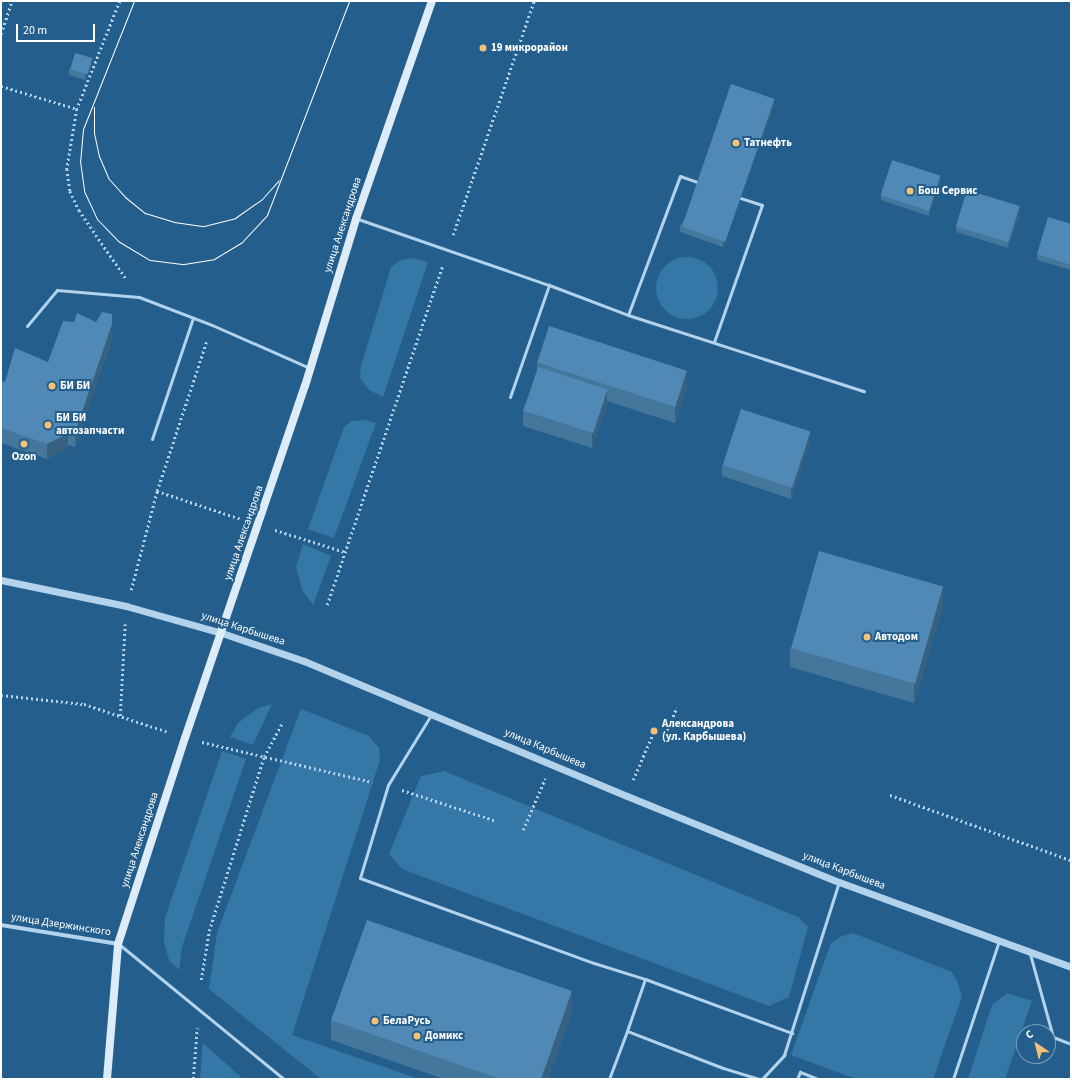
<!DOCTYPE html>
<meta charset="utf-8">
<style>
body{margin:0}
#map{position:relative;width:1072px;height:1080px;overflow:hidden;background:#245e8c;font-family:"Source Sans 3",sans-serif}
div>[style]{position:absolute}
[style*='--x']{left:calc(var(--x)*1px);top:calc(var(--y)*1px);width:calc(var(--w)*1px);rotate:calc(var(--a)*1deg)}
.green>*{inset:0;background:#3577a7}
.round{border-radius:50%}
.path>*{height:2.5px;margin-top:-1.25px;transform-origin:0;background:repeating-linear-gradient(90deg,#b2d3eb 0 2px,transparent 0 5px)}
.service>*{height:3px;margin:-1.5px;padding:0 1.5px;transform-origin:1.5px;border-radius:1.5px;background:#b2d3eb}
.minor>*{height:4px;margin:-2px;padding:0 2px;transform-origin:2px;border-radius:2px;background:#b2d3eb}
.tertiary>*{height:7px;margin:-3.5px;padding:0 3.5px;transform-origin:3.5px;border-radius:3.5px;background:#b2d3eb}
.secondary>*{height:8px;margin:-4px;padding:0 4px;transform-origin:4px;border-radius:4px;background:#ddecf9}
.tram>*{height:1px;margin:-0.5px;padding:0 0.5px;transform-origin:0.5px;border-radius:0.5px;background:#fff}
.wall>*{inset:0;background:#45769c}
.shaded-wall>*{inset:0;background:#38607f}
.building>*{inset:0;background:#5089b5;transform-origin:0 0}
.dots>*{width:11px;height:11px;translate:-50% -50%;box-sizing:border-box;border:2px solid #245e8c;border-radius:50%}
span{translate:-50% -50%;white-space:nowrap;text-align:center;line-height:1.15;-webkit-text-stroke:4px #245e8c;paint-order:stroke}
.poi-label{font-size:11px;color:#fff;font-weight:700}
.left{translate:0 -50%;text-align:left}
.street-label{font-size:11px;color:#fff}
.frame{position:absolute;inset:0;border:2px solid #fff;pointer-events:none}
.north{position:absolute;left:1016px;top:1024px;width:40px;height:40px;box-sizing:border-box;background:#245e8c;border:1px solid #7c9eba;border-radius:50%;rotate:325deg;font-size:11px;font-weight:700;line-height:16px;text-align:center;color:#fff}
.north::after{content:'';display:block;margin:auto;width:14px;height:18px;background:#f5c176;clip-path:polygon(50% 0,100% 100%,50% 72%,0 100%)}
.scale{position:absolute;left:16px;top:24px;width:79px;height:18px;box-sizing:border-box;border:2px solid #fff;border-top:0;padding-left:5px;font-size:12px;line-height:14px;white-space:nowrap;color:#fff;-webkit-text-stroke:3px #245e8c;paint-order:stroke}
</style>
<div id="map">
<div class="green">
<i class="round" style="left:656px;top:257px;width:62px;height:62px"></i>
<i style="clip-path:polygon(414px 258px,428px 262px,383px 397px,369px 390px,360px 378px,361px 366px,391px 267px,401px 260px)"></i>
<i style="clip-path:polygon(366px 420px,376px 423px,334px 538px,308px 529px,344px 427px,352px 421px)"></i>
<i style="clip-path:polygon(303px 544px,331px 556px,313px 605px,302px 590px,296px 567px)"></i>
<i style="clip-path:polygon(272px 704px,253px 745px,230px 737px,238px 723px,258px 708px)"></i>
<i style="clip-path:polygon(301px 709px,369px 736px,379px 748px,380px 760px,292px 1035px,419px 1079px,321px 1079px,209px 989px,217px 933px)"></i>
<i style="clip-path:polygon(222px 751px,246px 759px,182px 947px,179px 970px,169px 960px,164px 942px,165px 918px)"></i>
<i style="clip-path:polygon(444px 771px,798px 917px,808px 927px,789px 997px,769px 1006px,402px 869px,389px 854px,421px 776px)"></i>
<i style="clip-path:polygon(853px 933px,952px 972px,958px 983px,962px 997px,933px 1079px,856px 1079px,791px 1055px,831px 943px,842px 936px)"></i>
<i style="clip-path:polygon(1007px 993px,1032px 1001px,1005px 1079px,968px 1079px,992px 1005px)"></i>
<i style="clip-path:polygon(203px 1043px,243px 1079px,200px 1079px)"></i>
</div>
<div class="path">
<i style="--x:120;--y:1;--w:116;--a:111.7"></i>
<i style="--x:77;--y:109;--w:61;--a:99.5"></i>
<i style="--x:67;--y:169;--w:22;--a:82"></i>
<i style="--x:70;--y:191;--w:21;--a:65"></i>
<i style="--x:79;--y:210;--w:85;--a:55.6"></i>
<i style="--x:1;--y:34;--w:35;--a:-72"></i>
<i style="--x:1;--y:86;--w:79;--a:16.8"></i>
<i style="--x:453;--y:235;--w:248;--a:-70.9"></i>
<i style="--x:157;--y:491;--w:159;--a:-71.7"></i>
<i style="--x:275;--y:530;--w:73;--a:17.4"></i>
<i style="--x:131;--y:590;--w:102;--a:-75.3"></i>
<i style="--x:157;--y:491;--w:89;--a:18.4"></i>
<i style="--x:327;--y:605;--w:359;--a:-71.2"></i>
<i style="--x:1;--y:695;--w:83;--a:6.2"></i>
<i style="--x:84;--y:704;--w:89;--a:18.4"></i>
<i style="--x:120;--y:716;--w:92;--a:-86.9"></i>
<i style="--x:665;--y:735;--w:30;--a:-67"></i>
<i style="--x:202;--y:742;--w:175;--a:13.2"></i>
<i style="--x:633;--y:780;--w:53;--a:-66.8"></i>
<i style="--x:402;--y:790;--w:100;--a:18.1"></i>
<i style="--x:890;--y:795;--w:192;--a:19.8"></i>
<i style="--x:523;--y:830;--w:56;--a:-66.7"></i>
<i style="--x:201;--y:980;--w:50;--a:-80.7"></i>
<i style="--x:209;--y:931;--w:182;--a:-72.5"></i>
<i style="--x:264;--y:757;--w:40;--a:-62"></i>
<i style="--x:193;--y:1079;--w:51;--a:-85.5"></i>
</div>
<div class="service">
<i style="--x:358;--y:219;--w:202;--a:19.1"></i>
<i style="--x:549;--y:285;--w:85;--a:20.8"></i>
<i style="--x:628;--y:315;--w:248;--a:17.9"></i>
<i style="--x:628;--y:315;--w:148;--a:-69.5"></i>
<i style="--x:680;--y:176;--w:18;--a:19"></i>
<i style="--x:27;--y:326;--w:47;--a:-50.2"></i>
<i style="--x:57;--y:290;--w:82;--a:4.9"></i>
<i style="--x:139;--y:297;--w:78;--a:21"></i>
<i style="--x:212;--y:325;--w:107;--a:23.7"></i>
<i style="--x:714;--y:342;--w:145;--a:-70.7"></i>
<i style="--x:762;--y:205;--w:23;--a:-162"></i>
<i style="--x:510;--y:397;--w:119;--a:-70.8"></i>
<i style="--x:152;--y:439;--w:128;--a:-71.3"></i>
<i style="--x:431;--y:715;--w:82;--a:121.6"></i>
<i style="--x:388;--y:785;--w:97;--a:106.8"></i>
<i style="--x:360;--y:878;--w:249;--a:20"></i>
<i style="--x:594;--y:963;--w:53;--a:17.4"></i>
<i style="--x:120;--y:945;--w:212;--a:39.3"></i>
<i style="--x:1030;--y:954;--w:86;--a:74.5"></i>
<i style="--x:1053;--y:1037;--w:19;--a:21"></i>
<i style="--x:609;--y:1079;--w:51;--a:-69.4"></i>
<i style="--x:759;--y:1079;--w:38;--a:-163"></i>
<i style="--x:723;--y:1068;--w:103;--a:-158.9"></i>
<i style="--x:627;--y:1031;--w:55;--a:-70.9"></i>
<i style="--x:645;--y:979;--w:157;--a:20.2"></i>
<i style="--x:762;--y:1079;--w:33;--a:-47"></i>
<i style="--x:784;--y:1055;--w:182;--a:-72.4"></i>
<i style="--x:797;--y:1079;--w:8;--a:-67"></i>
<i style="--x:800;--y:1072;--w:19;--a:21"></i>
<i style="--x:953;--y:1079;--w:145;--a:-71.6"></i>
</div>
<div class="minor">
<i style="--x:1;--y:925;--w:119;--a:9.2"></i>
</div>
<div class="tertiary">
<i style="--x:1;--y:580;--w:128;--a:11.7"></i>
<i style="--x:126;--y:606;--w:100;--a:15.7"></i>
<i style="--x:222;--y:633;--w:87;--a:18.9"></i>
<i style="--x:304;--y:661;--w:350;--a:22.7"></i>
<i style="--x:627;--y:796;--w:229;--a:22.1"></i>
<i style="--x:839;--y:882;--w:247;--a:20.1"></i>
</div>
<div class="secondary">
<i style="--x:107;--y:1079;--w:135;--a:-85.3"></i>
<i style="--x:118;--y:944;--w:217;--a:-72"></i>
<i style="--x:185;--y:738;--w:372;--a:-71.2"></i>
<i style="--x:305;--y:386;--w:175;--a:-73"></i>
<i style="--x:356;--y:219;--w:231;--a:-70.8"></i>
</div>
<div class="tram">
<i style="--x:134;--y:1;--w:138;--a:111.7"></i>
<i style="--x:83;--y:129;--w:32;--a:95"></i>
<i style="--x:80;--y:161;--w:30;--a:82"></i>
<i style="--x:84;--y:191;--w:31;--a:65"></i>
<i style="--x:97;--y:219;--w:30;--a:46"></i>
<i style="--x:118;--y:241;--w:37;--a:31"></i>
<i style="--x:150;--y:260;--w:34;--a:7"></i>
<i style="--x:184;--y:264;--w:30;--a:-9"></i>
<i style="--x:214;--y:259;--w:33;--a:-31"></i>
<i style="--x:242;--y:242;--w:37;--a:-47"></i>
<i style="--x:267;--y:215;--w:229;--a:-69"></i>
<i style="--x:94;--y:107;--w:26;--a:90"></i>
<i style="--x:94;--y:133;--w:24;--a:78"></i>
<i style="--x:99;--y:156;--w:25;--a:67"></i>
<i style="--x:109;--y:179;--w:24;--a:48"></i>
<i style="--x:125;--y:197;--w:26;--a:39"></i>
<i style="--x:145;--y:213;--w:30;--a:17"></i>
<i style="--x:174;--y:222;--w:30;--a:8"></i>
<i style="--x:204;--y:226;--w:32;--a:-14"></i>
<i style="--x:235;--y:218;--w:33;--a:-35"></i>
<i style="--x:262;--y:199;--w:25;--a:-48"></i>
</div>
<div class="wall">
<i style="clip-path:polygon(92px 64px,85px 80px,69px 75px,69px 69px)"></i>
<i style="clip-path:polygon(774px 105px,723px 247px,680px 232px,680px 226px)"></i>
<i style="clip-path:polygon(940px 181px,929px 216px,881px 200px,881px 195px)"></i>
<i style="clip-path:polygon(1020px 212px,1008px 248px,956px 232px,956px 226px)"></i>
<i style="clip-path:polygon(1071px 224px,1071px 270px,1037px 260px,1037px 254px)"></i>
<i style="clip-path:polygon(112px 339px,75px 447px,68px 445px,63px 451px,47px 459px,1px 443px,1px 381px,5px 382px,48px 362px)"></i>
<i style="clip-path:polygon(537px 362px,687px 387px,675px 423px,607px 401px,607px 405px,592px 448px,523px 426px,523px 410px,537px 371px)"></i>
<i style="clip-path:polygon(810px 442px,791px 499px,722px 476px,722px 465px)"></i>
<i style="clip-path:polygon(943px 606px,914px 703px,790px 667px,790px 648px)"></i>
<i style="clip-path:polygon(572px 1011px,548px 1079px,444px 1079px,331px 1040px,331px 1020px)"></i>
</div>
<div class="shaded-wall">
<i style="clip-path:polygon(92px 58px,92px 64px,85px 80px,85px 75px)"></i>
<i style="clip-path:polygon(774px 99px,774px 105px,723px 247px,723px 242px)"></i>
<i style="clip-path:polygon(940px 176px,940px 181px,929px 216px,929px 210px)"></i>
<i style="clip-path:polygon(1020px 206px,1020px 212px,1008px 248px,1008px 242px)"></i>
<i style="clip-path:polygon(112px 324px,112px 339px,75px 447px,75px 432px)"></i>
<i style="clip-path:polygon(687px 372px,687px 387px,675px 423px,675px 408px)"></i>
<i style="clip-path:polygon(607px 390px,607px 405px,592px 448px,592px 433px)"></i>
<i style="clip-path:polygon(68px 430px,68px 445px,63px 451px,47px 459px,47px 444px)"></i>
<i style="clip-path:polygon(810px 432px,810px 442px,791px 499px,791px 488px)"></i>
<i style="clip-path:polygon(943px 587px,943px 606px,914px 703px,914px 683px)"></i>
<i style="clip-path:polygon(572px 991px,572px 1011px,548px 1079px,541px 1079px)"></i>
</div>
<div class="building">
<i style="left:75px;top:53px;width:18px;height:17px;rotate:16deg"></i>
<i style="left:731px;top:84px;width:46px;height:151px;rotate:19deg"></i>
<i style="left:892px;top:160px;width:51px;height:37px;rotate:18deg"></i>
<i style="left:967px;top:190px;width:55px;height:38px;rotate:17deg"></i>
<i style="clip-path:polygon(1048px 217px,1071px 224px,1071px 265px,1037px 254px)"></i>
<i style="clip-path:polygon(102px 312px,112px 314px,112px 324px,75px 432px,68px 430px,63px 436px,47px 444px,1px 428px,1px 381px,5px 382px,15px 348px,48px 362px,63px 321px,74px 322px,77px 313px,96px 322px)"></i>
<i style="left:549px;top:326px;width:145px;height:38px;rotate:18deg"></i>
<i style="left:538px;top:367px;width:73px;height:46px;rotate:18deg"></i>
<i style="left:741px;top:409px;width:73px;height:59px;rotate:18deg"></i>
<i style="left:819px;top:551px;width:129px;height:101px;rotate:16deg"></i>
<i style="clip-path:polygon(367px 920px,572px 991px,541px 1079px,500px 1079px,331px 1020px)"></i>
</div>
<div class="dots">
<i style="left:483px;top:48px;background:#f5c176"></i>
<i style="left:736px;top:143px;background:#f5c176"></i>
<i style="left:910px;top:191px;background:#f5c176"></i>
<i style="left:52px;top:386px;background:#f5c176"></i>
<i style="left:48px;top:425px;background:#f5c176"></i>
<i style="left:24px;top:444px;background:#f5c176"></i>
<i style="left:867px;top:637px;background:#f5c176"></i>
<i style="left:654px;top:731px;background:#f5c176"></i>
<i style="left:375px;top:1021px;background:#f5c176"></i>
<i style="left:417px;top:1036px;background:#f5c176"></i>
</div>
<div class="poi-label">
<span class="left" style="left:491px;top:48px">19 микрорайон</span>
<span class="left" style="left:744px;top:143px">Татнефть</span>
<span class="left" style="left:918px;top:191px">Бош Сервис</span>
<span class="left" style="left:60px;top:386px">БИ БИ</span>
<span class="left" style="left:56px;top:425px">БИ БИ<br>автозапчасти</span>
<span style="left:24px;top:457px">Ozon</span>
<span class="left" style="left:875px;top:637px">Автодом</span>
<span class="left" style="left:662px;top:731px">Александрова<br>(ул. Карбышева)</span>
<span class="left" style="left:383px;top:1021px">БелаРусь</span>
<span class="left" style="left:425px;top:1036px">Домикс</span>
</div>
<div class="street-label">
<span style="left:343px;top:225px;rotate:-72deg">улица Александрова</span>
<span style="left:244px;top:533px;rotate:-71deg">улица Александрова</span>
<span style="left:243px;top:629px;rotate:18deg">улица Карбышева</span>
<span style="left:545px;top:749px;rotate:23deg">улица Карбышева</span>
<span style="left:140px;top:840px;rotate:-72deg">улица Александрова</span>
<span style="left:844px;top:871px;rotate:21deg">улица Карбышева</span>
<span style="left:61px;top:925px;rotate:9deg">улица Дзержинского</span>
</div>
<div class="frame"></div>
<div class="north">С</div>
<div class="scale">20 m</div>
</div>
